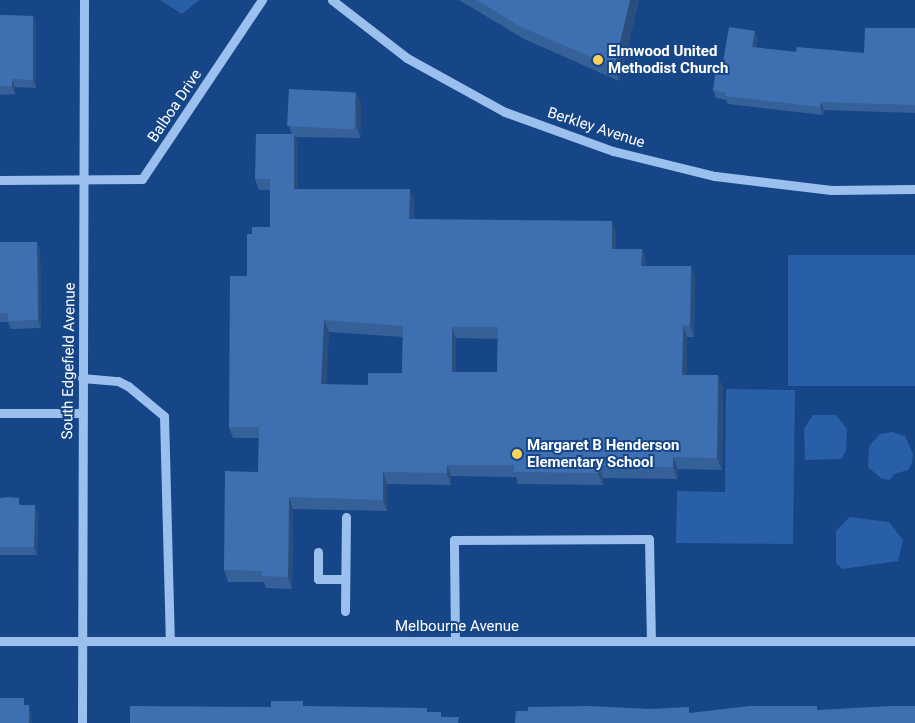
<!DOCTYPE html>
<style>
body{margin:0}
#map{position:relative;width:915px;height:723px;overflow:hidden;background:#164687;font-family:Roboto,sans-serif}
div>[style]{position:absolute}
[style*='--x']{left:calc(var(--x)*1px);top:calc(var(--y)*1px);width:calc(var(--w)*1px);rotate:calc(var(--a)*1deg)}
.green>*{inset:0;background:#295fa6;transform-origin:0 0}
.minor>*{height:9px;margin:-4.5px;padding:0 4.5px;transform-origin:4.5px;border-radius:4.5px;background:#9cc0ee}
.wall>*{inset:0;background:#356098}
.shaded-wall>*{inset:0;background:#2b4e7c}
.building>*{inset:0;background:#3e70b1;transform-origin:0 0}
.dots>*{width:14px;height:14px;translate:-50% -50%;box-sizing:border-box;border:2px solid #164687;border-radius:50%}
span{translate:-50% -50%;white-space:nowrap;text-align:center;line-height:1.15;-webkit-text-stroke:4px #164687;paint-order:stroke}
.poi-label{font-size:15px;color:#fff;font-weight:700}
.left{translate:0 -50%;text-align:left}
.street-label{font-size:15px;color:#fff}
</style>
<div id="map">
<div class="green">
<i style="clip-path:polygon(160px 0,199px 0,182px 14px)"></i>
<i style="left:788px;top:255px;width:127px;height:131px"></i>
<i style="clip-path:polygon(726px 389px,795px 390px,793px 544px,676px 543px,677px 491px,725px 492px)"></i>
<i style="clip-path:polygon(813px 415px,836px 415px,847px 429px,846px 451px,841px 459px,805px 460px,804px 429px)"></i>
<i style="clip-path:polygon(892px 432px,905px 436px,913px 454px,912px 463px,908px 470px,894px 474px,890px 480px,882px 479px,868px 467px,869px 446px,880px 434px)"></i>
<i style="clip-path:polygon(850px 517px,889px 522px,903px 540px,898px 561px,842px 569px,836px 563px,836px 531px)"></i>
</div>
<div class="minor">
<i style="--x:332;--y:0;--w:95;--a:37.7"></i>
<i style="--x:407;--y:58;--w:112;--a:28.9"></i>
<i style="--x:505;--y:112;--w:115;--a:19.9"></i>
<i style="--x:613;--y:151;--w:105;--a:13.8"></i>
<i style="--x:715;--y:176;--w:117;--a:6.9"></i>
<i style="--x:831;--y:190;--w:84;--a:-0.7"></i>
<i style="--x:0;--y:180;--w:142;--a:-0.4"></i>
<i style="--x:142;--y:179;--w:216;--a:-56.2"></i>
<i style="--x:82;--y:378;--w:36;--a:5"></i>
<i style="--x:118;--y:381;--w:11;--a:27"></i>
<i style="--x:128;--y:386;--w:47;--a:39.8"></i>
<i style="--x:164;--y:416;--w:225;--a:88.5"></i>
<i style="--x:0;--y:413;--w:82;--a:0"></i>
<i style="--x:318;--y:552;--w:27;--a:90"></i>
<i style="--x:318;--y:579;--w:27;--a:0"></i>
<i style="--x:345;--y:611;--w:94;--a:-89.4"></i>
<i style="--x:0;--y:641;--w:915;--a:0"></i>
<i style="--x:455;--y:641;--w:101;--a:-90.6"></i>
<i style="--x:454;--y:540;--w:195;--a:-0.3"></i>
<i style="--x:649;--y:539;--w:101;--a:88.9"></i>
<i style="--x:82;--y:723;--w:723;--a:-89.84"></i>
</div>
<div class="wall">
<i style="clip-path:polygon(459px 0,639px 0,619px 81px,524px 39px)"></i>
<i style="clip-path:polygon(0 15px,33px 16px,36px 24px,36px 88px,15px 87px,15px 94px,0 95px)"></i>
<i style="clip-path:polygon(915px 28px,915px 113px,824px 110px,823px 115px,728px 104px,726px 100px,716px 98px,713px 90px,722px 68px,758px 39px,756px 48px,796px 52px,864px 53px)"></i>
<i style="clip-path:polygon(evenodd,361px 103px,360px 138px,295px 137px,298px 146px,298px 189px,414px 200px,414px 219px,616px 232px,616px 249px,642px 249px,646px 261px,646px 266px,691px 266px,695px 278px,694px 337px,687px 337px,687px 375px,723px 387px,722px 470px,678px 469px,677px 479px,603px 478px,603px 485px,518px 484px,516px 477px,451px 476px,451px 485px,387px 484px,387px 511px,293px 509px,292px 589px,266px 588px,264px 582px,228px 582px,224px 570px,258px 472px,259px 438px,233px 438px,229px 427px,252px 234px,270px 227px,270px 190px,259px 190px,255px 179px,292px 134px,289px 126px,361px 103px,329px 332px,403px 337px,402px 373px,368px 385px,326px 385px,329px 332px,361px 103px,456px 338px,498px 339px,497px 372px,456px 372px,456px 338px)"></i>
<i style="clip-path:polygon(0 242px,40px 250px,41px 328px,11px 329px,8px 322px,0 322px)"></i>
<i style="clip-path:polygon(0 498px,21px 505px,38px 514px,37px 555px,0 555px)"></i>
</div>
<div class="shaded-wall">
<i style="clip-path:polygon(630px 0,639px 0,619px 81px,614px 67px)"></i>
<i style="clip-path:polygon(33px 16px,36px 24px,36px 88px,33px 80px)"></i>
<i style="clip-path:polygon(755px 31px,758px 39px,755px 56px,752px 47px)"></i>
<i style="clip-path:polygon(12px 79px,15px 87px,15px 94px,12px 86px)"></i>
<i style="clip-path:polygon(356px 92px,361px 103px,360px 138px,356px 126px)"></i>
<i style="clip-path:polygon(821px 102px,824px 110px,823px 115px,820px 107px)"></i>
<i style="clip-path:polygon(294px 134px,298px 146px,298px 201px,294px 189px)"></i>
<i style="clip-path:polygon(410px 189px,414px 200px,413px 231px,409px 219px)"></i>
<i style="clip-path:polygon(612px 221px,616px 232px,616px 260px,612px 249px)"></i>
<i style="clip-path:polygon(37px 242px,40px 250px,41px 328px,38px 320px)"></i>
<i style="clip-path:polygon(642px 249px,646px 261px,646px 278px,641px 266px)"></i>
<i style="clip-path:polygon(691px 266px,695px 278px,694px 337px,690px 326px)"></i>
<i style="clip-path:polygon(324px 320px,329px 332px,326px 396px,321px 384px)"></i>
<i style="clip-path:polygon(683px 325px,687px 337px,687px 387px,682px 375px)"></i>
<i style="clip-path:polygon(452px 327px,456px 338px,456px 383px,452px 372px)"></i>
<i style="clip-path:polygon(718px 375px,723px 387px,722px 470px,717px 458px)"></i>
<i style="clip-path:polygon(673px 457px,678px 469px,677px 479px,673px 467px)"></i>
<i style="clip-path:polygon(447px 465px,451px 476px,451px 485px,447px 473px)"></i>
<i style="clip-path:polygon(598px 466px,603px 478px,603px 485px,598px 473px)"></i>
<i style="clip-path:polygon(383px 472px,387px 484px,387px 511px,383px 500px)"></i>
<i style="clip-path:polygon(289px 497px,293px 509px,292px 589px,288px 577px)"></i>
<i style="clip-path:polygon(35px 505px,38px 514px,37px 555px,34px 547px)"></i>
<i style="clip-path:polygon(29px 705px,31px 713px,32px 723px,29px 723px)"></i>
</div>
<div class="building">
<i style="clip-path:polygon(477px 0,630px 0,614px 67px,519px 26px)"></i>
<i style="clip-path:polygon(0 15px,33px 16px,33px 80px,12px 79px,12px 86px,0 86px)"></i>
<i style="clip-path:polygon(729px 27px,755px 31px,752px 47px,796px 52px,797px 47px,864px 53px,865px 28px,915px 28px,915px 105px,821px 102px,820px 107px,725px 96px,725px 92px,713px 90px,716px 67px,722px 68px)"></i>
<i style="left:289px;top:89px;width:67px;height:37px;rotate:3deg"></i>
<i style="clip-path:polygon(evenodd,256px 134px,294px 134px,294px 189px,410px 189px,409px 219px,612px 221px,612px 249px,642px 249px,641px 266px,691px 266px,690px 326px,683px 325px,682px 375px,718px 375px,717px 458px,673px 457px,673px 467px,598px 466px,598px 473px,514px 472px,514px 465px,447px 465px,447px 473px,383px 472px,383px 500px,289px 497px,288px 577px,262px 576px,262px 571px,224px 570px,225px 471px,258px 472px,259px 427px,229px 427px,230px 276px,247px 276px,247px 234px,252px 234px,252px 227px,270px 227px,270px 179px,255px 179px,256px 134px,324px 320px,403px 326px,402px 373px,368px 373px,368px 385px,321px 384px,324px 320px,256px 134px,452px 327px,498px 327px,497px 372px,452px 372px,452px 327px)"></i>
<i style="clip-path:polygon(0 242px,37px 242px,38px 320px,8px 321px,8px 313px,0 313px)"></i>
<i style="clip-path:polygon(8px 497px,19px 498px,19px 505px,35px 505px,34px 547px,0 547px,0 498px)"></i>
<i style="clip-path:polygon(0 698px,24px 698px,24px 705px,29px 705px,29px 723px,0 723px)"></i>
<i style="clip-path:polygon(271px 701px,303px 701px,303px 706px,427px 708px,427px 712px,441px 712px,441px 717px,459px 717px,458px 723px,130px 723px,130px 706px,271px 707px)"></i>
<i style="clip-path:polygon(590px 706px,650px 709px,689px 707px,689px 713px,750px 706px,817px 706px,817px 710px,890px 706px,915px 706px,915px 723px,515px 723px,516px 711px,528px 711px,528px 707px)"></i>
</div>
<div class="dots">
<i style="left:598px;top:60px;background:#ffd159"></i>
<i style="left:517px;top:454px;background:#ffd159"></i>
</div>
<div class="poi-label">
<span class="left" style="left:608px;top:60px">Elmwood United<br>Methodist Church</span>
<span class="left" style="left:527px;top:454px">Margaret B Henderson<br>Elementary School</span>
</div>
<div class="street-label">
<span style="left:175px;top:106px;rotate:-56deg">Balboa Drive</span>
<span style="left:596px;top:128px;rotate:18deg">Berkley Avenue</span>
<span style="left:69px;top:361px;rotate:-89deg">South Edgefield Avenue</span>
<span style="left:457px;top:627px">Melbourne Avenue</span>
</div>
</div>
